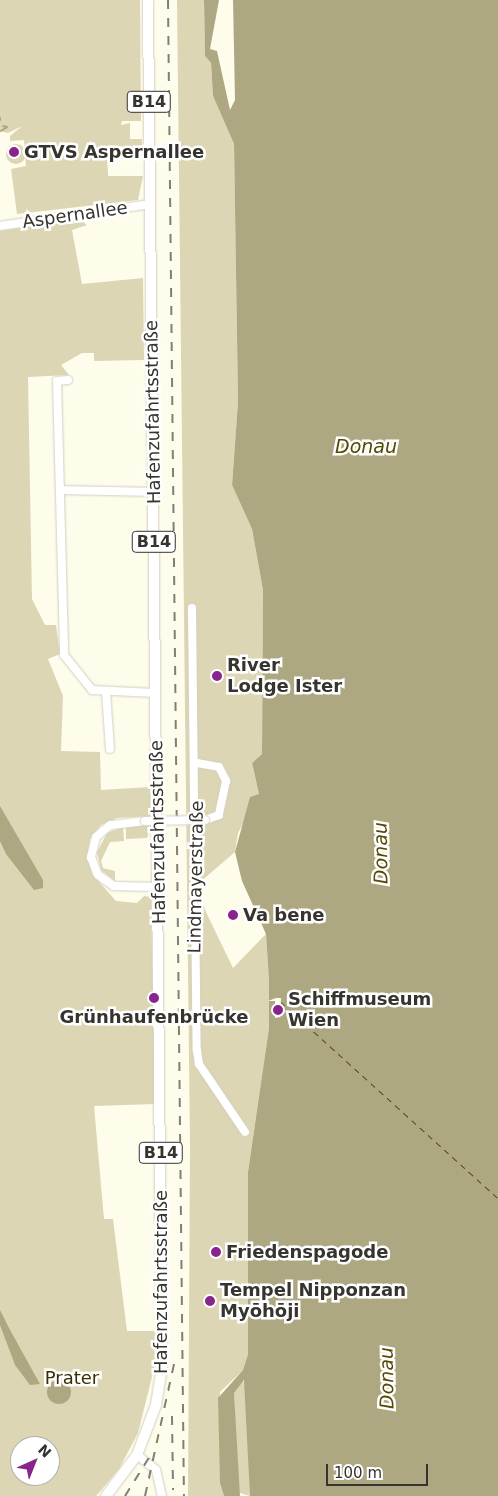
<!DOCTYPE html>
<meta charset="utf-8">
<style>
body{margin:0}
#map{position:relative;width:498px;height:1496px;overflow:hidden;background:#fefceb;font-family:"DejaVu Sans",sans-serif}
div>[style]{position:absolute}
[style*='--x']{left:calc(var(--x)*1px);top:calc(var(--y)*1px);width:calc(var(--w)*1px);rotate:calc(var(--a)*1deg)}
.green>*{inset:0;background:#dcd6b5}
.round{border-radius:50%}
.water>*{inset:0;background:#aea882}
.pier>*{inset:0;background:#fefceb}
.stream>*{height:2px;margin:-1px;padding:0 1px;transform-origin:1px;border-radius:1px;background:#aea882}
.ferry>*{height:1px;margin-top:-0.5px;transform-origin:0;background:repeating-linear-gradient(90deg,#554905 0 6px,transparent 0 11px)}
.roads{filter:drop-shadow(0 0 1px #d2d0c0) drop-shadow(0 0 1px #d2d0c0)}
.minor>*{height:8px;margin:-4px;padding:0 4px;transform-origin:4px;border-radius:4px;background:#fff}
.major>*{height:10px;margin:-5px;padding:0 5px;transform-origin:5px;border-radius:5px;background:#fff}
.rail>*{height:2px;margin-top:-1px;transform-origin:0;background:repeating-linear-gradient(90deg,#817f75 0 9px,transparent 0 18px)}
.bridges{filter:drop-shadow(0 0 1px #d2d0c0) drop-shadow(0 0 1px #d2d0c0)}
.minor-bridge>*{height:8px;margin:-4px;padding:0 4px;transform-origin:4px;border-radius:4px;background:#fff}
.dots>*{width:14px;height:14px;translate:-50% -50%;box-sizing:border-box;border:2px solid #fff;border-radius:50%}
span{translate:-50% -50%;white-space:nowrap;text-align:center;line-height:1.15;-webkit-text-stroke:5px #fff;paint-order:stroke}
.shield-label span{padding:1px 4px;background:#fff;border:1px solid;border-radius:4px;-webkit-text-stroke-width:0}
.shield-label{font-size:16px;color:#36342e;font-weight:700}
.poi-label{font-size:18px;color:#36342e;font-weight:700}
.left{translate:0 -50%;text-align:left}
.street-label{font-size:18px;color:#36342e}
.park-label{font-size:18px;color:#372f00}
.water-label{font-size:19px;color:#554905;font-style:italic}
.north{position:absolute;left:10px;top:1436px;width:50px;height:50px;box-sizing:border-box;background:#fff;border:1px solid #afaeab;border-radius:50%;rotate:44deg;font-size:14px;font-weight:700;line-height:20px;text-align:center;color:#36342e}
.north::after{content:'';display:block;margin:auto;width:18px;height:22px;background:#88248c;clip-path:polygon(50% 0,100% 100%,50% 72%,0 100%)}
.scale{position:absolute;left:326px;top:1464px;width:102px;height:22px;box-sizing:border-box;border:2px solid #36342e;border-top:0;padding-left:6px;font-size:15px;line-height:18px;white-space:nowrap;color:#36342e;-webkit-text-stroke:4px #fff;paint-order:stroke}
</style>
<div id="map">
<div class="green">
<i style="clip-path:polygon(0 0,140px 0,141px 121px,122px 121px,121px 125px,130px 123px,130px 139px,142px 139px,142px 150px,119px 146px,119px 151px,107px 151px,108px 176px,143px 176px,138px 200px,17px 214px,11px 169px,26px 166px,24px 140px,10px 141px,10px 136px,22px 126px,8px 133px,0 131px)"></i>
<i style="clip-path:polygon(177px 0,204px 0,205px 56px,211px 63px,213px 96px,234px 144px,238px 402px,232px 485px,252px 529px,263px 590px,262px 754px,252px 763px,259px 794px,238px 833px,235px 852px,199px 883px,205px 910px,233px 968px,266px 934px,269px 981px,269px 1028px,248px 1172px,248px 1354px,243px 1370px,220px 1392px,220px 1483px,224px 1496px,188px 1496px,190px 1147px)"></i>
<i class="round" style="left:6px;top:144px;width:20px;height:20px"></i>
<i style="clip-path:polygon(evenodd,79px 219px,87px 225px,72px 230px,82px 284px,143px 278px,144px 360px,94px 361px,94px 353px,82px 353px,61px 365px,69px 375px,28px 377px,32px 599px,45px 625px,56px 625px,60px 654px,48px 659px,63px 696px,61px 751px,100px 752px,101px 790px,150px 787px,150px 816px,117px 818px,101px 825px,90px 839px,87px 857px,92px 874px,116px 901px,137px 903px,144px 896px,151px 897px,155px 1104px,94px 1106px,104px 1219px,113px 1219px,127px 1331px,156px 1331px,154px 1369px,138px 1433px,119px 1469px,96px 1496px,0 1496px,0 231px,79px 219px,20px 1446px,50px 1446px,50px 1476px,20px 1476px,20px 1446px)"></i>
<i style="clip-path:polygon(126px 826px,151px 826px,147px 838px,126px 839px)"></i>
<i style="clip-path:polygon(123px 827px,124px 841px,110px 842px,101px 861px,103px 868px,115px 871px,115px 881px,101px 870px,97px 852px,107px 833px)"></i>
<i style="clip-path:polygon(242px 1381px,248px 1384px,250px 1496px,237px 1492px,234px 1393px)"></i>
</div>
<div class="water">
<i style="clip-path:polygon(204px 0,219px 0,210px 49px,217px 51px,230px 110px,235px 100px,233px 0,498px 0,498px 1496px,250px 1496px,244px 1380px,234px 1393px,240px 1496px,224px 1496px,220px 1483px,218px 1398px,243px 1370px,248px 1354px,248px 1172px,269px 1028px,269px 981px,266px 934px,242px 881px,235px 852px,250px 797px,259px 794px,252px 763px,262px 754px,263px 590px,252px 529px,232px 485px,238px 402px,234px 144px,213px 96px,211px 63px,205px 56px)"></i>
<i style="clip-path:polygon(0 806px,43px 880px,43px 888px,34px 890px,6px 854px,0 841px)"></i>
<i style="clip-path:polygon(0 1310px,9px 1328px,40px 1384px,30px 1385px,15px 1365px,0 1325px)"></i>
<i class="round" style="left:47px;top:1380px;width:24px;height:24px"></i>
</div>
<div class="pier">
<i style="clip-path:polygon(276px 998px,281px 998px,280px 1017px,275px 1018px,275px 1001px,268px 1001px)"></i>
</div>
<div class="stream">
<i style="--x:0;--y:118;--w:2;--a:90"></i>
<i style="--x:1;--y:131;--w:7;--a:-34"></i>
<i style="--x:7;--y:127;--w:4;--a:-166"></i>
</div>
<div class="ferry">
<i style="--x:281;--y:1002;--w:292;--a:42.1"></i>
</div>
<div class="roads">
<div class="minor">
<i style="--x:0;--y:226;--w:152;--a:-8.3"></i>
<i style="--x:68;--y:380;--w:11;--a:175"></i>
<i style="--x:57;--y:381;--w:274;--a:88.5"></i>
<i style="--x:64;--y:655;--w:45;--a:51.3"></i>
<i style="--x:92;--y:690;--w:63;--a:2.7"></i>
<i style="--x:61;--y:490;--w:93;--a:1.2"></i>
<i style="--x:192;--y:608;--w:442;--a:89.4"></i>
<i style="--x:197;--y:1050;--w:14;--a:82"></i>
<i style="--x:199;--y:1064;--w:82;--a:55.9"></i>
<i style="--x:106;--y:692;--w:57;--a:86"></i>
<i style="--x:197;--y:763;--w:22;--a:10"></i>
<i style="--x:219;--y:767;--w:16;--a:63"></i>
<i style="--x:226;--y:781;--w:35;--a:102"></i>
<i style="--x:219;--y:815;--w:15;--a:160"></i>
<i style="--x:145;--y:821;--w:35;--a:173"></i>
<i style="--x:110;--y:825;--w:18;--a:139"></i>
<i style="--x:96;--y:837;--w:21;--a:104"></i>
<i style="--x:91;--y:857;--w:19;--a:69"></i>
<i style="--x:98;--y:875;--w:19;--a:35"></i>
<i style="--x:114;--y:886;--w:45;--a:1.3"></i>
<i style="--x:137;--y:1455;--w:24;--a:38"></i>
<i style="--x:156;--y:1470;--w:27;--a:77"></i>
</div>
<div class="major">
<i style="--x:106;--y:1496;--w:51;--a:-52.9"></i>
<i style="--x:137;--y:1455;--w:53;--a:-69.2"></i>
<i style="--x:156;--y:1405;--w:38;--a:-81"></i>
<i style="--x:162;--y:1367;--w:1367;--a:-90.59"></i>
</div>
</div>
<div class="rail">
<i style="--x:168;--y:0;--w:1496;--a:89.39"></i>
<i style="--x:172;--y:1416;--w:74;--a:89.2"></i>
<i style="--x:125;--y:1496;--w:47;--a:-58"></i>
<i style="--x:145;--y:1496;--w:144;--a:-77.6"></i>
</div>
<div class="bridges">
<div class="minor-bridge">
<i style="--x:145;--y:821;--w:60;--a:-1"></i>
</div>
</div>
<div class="dots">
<i style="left:14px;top:152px;background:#88248c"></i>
<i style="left:217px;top:676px;background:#88248c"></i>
<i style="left:233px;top:915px;background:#88248c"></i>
<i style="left:154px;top:998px;background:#88248c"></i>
<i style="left:278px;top:1010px;background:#88248c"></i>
<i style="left:216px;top:1252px;background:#88248c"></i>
<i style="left:210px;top:1301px;background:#88248c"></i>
</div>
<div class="shield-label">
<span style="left:149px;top:102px">B14</span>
<span style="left:154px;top:542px">B14</span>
<span style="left:161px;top:1153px">B14</span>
</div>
<div class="poi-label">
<span class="left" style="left:24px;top:152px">GTVS Aspernallee</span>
<span class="left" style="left:227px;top:676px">River<br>Lodge Ister</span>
<span class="left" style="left:243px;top:915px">Va bene</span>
<span class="left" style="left:288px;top:1010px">Schiffmuseum<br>Wien</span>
<span style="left:154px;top:1017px">Grünhaufenbrücke</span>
<span class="left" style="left:226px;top:1252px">Friedenspagode</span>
<span class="left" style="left:220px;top:1301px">Tempel Nipponzan<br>Myōhōji</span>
</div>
<div class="street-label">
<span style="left:75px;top:215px;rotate:-8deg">Aspernallee</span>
<span style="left:153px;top:412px;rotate:-91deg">Hafenzufahrtsstraße</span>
<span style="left:158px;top:832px;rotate:-91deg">Hafenzufahrtsstraße</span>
<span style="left:196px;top:877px;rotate:-89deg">Lindmayerstraße</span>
<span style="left:161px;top:1282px;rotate:-90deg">Hafenzufahrtsstraße</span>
</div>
<div class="park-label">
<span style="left:72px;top:1378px">Prater</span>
</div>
<div class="water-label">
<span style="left:366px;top:447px">Donau</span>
<span style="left:381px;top:853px;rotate:-91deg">Donau</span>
<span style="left:387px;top:1378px;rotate:-91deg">Donau</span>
</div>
<div class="north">N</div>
<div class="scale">100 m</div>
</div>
